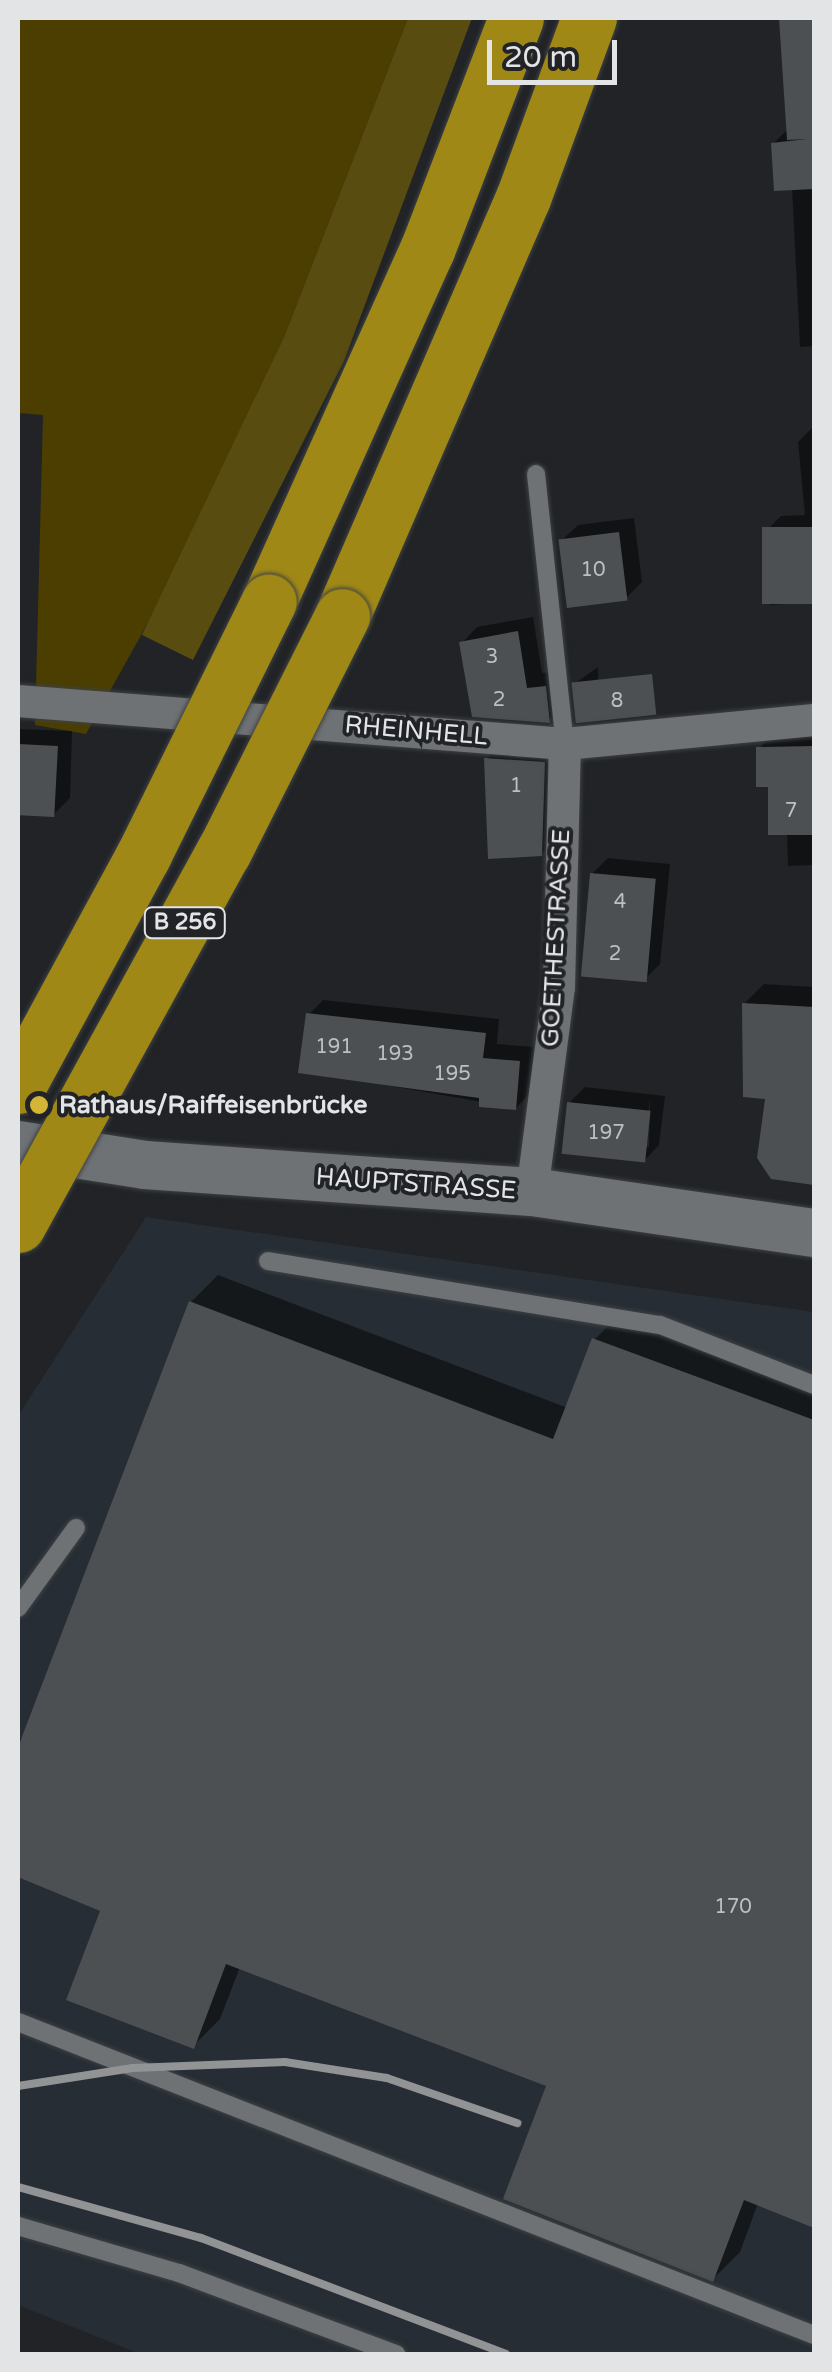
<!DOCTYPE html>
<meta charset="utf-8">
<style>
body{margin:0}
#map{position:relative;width:832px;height:2372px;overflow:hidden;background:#212326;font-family:"Varela Round",sans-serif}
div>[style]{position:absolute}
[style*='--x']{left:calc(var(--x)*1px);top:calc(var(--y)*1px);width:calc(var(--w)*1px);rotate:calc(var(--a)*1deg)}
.built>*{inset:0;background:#262d34}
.green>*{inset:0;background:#4b3e00}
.forest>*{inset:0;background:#594c10}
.shadow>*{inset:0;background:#0007}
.building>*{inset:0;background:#4d5053;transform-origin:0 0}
.roads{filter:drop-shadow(0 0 2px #3e4143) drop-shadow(0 0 2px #3e4143)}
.lane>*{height:18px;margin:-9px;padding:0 9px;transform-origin:9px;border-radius:9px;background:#6f7275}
.street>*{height:32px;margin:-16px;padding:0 16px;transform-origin:16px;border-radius:16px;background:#6f7275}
.secondary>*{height:48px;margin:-24px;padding:0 24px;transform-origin:24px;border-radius:24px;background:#6f7275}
.highway>*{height:55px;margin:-27.5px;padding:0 27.5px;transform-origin:27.5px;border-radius:27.5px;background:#a08817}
.rail>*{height:8px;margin:-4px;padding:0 4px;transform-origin:4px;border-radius:4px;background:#919395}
.bridges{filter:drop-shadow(0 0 2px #3e4143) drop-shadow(0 0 2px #3e4143)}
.highway-bridge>*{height:55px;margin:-27.5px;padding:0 27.5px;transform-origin:27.5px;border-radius:27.5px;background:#a08817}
.dots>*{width:28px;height:28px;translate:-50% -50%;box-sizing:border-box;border:5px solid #212326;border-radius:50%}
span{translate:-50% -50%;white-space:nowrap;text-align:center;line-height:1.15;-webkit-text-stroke:8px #212326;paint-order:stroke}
.number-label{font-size:20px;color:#bdbfc1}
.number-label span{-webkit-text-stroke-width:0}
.shield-label span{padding:2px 8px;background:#212326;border:2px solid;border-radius:8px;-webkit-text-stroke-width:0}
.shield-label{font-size:22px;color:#e2e4e6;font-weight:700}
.street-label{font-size:25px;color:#e2e4e6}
.poi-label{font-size:25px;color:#e2e4e6;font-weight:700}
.left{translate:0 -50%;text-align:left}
.frame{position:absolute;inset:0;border:20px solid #e2e4e6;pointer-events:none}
.scale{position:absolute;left:487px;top:40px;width:130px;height:45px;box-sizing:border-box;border:5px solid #e2e4e6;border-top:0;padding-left:12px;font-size:30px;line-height:35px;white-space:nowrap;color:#e2e4e6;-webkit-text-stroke:8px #212326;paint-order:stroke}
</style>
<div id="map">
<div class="built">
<i style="clip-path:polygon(146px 1217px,814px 1312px,814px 2354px,140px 2354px,18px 2305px,18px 1416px)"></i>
</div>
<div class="green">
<i style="clip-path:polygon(18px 18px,408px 18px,284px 337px,164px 594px,86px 734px,35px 725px,43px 415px,18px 413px)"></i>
</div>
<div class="forest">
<i style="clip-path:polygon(408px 18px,472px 18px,344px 361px,193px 660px,142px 635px,284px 337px)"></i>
</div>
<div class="shadow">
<i style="clip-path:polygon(782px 18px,814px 18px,814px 346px,800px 347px,792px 188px,773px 144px,789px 128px)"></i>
<i style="clip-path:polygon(814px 426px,814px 602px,770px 605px,765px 532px,781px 516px,805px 515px,798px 442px)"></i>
<i style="clip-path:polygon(634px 518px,642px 582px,626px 598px,562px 540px,578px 525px)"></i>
<i style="clip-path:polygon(533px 617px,542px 673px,561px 671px,565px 705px,549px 720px,462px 643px,477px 627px)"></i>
<i style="clip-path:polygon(598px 667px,599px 704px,574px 684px)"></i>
<i style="clip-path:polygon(814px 726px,814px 865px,788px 866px,787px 833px,758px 749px,781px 727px)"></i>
<i style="clip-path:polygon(18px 729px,72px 731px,70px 798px,54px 814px,18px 812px)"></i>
<i style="clip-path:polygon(502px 743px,559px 747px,557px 838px,541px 854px,487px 759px)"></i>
<i style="clip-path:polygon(608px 858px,670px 864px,660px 964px,644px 980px,592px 874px)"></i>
<i style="clip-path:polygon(764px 984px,814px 987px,814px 1182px,773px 1177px,767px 1096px,744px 1004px)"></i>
<i style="clip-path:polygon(323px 1000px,499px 1019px,497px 1044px,534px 1047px,530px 1093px,516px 1108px,301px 1070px,309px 1014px)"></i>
<i style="clip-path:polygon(evenodd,585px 1087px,665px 1096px,659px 1145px,644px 1161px,569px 1103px,585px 1087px,650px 1098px,649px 1147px,644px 1147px,650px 1098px)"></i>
<i style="clip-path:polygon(218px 1275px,568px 1408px,594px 1340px,621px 1313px,814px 1384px,814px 2225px,758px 2203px,740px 2252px,713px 2279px,549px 2085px,240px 1967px,220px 2019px,193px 2046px,103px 1910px,18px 1874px,18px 1737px,23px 1740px,191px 1302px)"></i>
</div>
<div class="building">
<i style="clip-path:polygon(779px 18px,814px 18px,814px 189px,774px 191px,771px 143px,807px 139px,787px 140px)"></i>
<i style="left:814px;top:527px;width:77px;height:52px;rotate:90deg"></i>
<i style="left:619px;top:532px;width:69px;height:61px;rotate:83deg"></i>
<i style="clip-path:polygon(518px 631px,527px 688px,546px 686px,550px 723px,472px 717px,459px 642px)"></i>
<i style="left:652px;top:674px;width:41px;height:81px;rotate:84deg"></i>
<i style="left:18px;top:744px;width:40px;height:71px;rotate:3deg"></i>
<i style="clip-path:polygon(814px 746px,814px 835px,768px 835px,768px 787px,756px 787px,756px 747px)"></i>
<i style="clip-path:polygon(484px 758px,545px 762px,542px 856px,488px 859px)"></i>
<i style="left:590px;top:873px;width:66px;height:104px;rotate:5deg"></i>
<i style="clip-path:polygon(742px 1003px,814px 1007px,814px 1185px,771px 1179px,757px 1158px,765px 1099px,743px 1097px)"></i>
<i style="clip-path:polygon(306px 1013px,486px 1033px,483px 1058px,520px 1061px,516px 1110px,479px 1107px,479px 1098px,298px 1073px)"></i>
<i style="left:567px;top:1102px;width:84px;height:52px;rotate:6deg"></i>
<i style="clip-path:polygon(189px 1301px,553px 1439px,592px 1338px,814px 1420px,814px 2228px,744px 2200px,713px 2282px,503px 2199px,546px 2086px,226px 1964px,194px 2049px,66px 2000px,100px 1911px,18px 1877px,18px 1747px)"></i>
</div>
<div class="roads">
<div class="lane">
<i style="--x:536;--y:474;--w:272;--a:83.9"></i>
<i style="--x:268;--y:1261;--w:397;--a:9.3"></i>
<i style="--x:660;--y:1325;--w:165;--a:21.3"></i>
<i style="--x:18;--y:1608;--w:99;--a:-54.1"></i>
<i style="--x:18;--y:2022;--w:855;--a:21.47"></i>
<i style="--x:18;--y:2226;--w:168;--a:16.3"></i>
<i style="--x:179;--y:2273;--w:232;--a:20.5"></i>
</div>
<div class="street">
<i style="--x:18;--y:701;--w:549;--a:4.49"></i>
<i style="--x:565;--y:744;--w:250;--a:-5.5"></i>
<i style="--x:532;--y:1192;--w:207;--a:-82.5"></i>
<i style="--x:559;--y:987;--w:243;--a:-88.6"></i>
</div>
<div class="secondary">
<i style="--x:18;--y:1145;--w:129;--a:8.9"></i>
<i style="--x:145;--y:1165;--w:388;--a:4"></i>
<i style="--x:532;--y:1192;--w:285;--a:8.3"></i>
</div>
<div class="highway">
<i style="--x:269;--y:601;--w:385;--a:-65.8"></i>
<i style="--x:427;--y:250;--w:248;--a:-69"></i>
<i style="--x:342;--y:616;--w:456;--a:-66.6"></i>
<i style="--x:523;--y:198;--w:192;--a:-69.9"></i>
</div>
</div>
<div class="rail">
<i style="--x:18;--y:2086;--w:116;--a:-8.9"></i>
<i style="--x:133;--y:2068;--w:152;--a:-2.3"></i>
<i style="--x:285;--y:2062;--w:103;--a:8.9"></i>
<i style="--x:387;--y:2078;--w:138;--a:19.1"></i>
<i style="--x:18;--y:2187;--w:190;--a:15.6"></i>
<i style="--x:201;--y:2238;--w:326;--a:20.8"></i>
</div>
<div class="bridges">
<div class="highway-bridge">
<i style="--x:18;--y:1086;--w:262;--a:-61.5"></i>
<i style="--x:143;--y:856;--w:284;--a:-63.7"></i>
<i style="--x:18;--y:1225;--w:427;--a:-61.2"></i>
<i style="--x:224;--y:851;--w:263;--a:-63.3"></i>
</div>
</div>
<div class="dots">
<i style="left:39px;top:1105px;background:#d3b635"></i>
</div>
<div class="number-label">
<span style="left:593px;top:570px">10</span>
<span style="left:492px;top:657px">3</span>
<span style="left:499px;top:700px">2</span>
<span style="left:617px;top:701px">8</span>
<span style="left:516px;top:786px">1</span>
<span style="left:791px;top:811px">7</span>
<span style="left:620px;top:902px">4</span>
<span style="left:615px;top:954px">2</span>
<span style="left:334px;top:1047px">191</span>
<span style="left:395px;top:1054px">193</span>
<span style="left:452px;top:1074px">195</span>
<span style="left:606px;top:1133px">197</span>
<span style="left:733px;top:1907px">170</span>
</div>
<div class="shield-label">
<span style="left:185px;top:923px">B 256</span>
</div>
<div class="street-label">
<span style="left:416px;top:731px;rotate:5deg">RHEINHELL</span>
<span style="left:556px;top:938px;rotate:-87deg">GOETHESTRASSE</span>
<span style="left:416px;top:1184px;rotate:4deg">HAUPTSTRASSE</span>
</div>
<div class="poi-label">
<span class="left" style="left:59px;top:1105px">Rathaus/Raiffeisenbrücke</span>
</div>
<div class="frame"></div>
<div class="scale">20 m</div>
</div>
